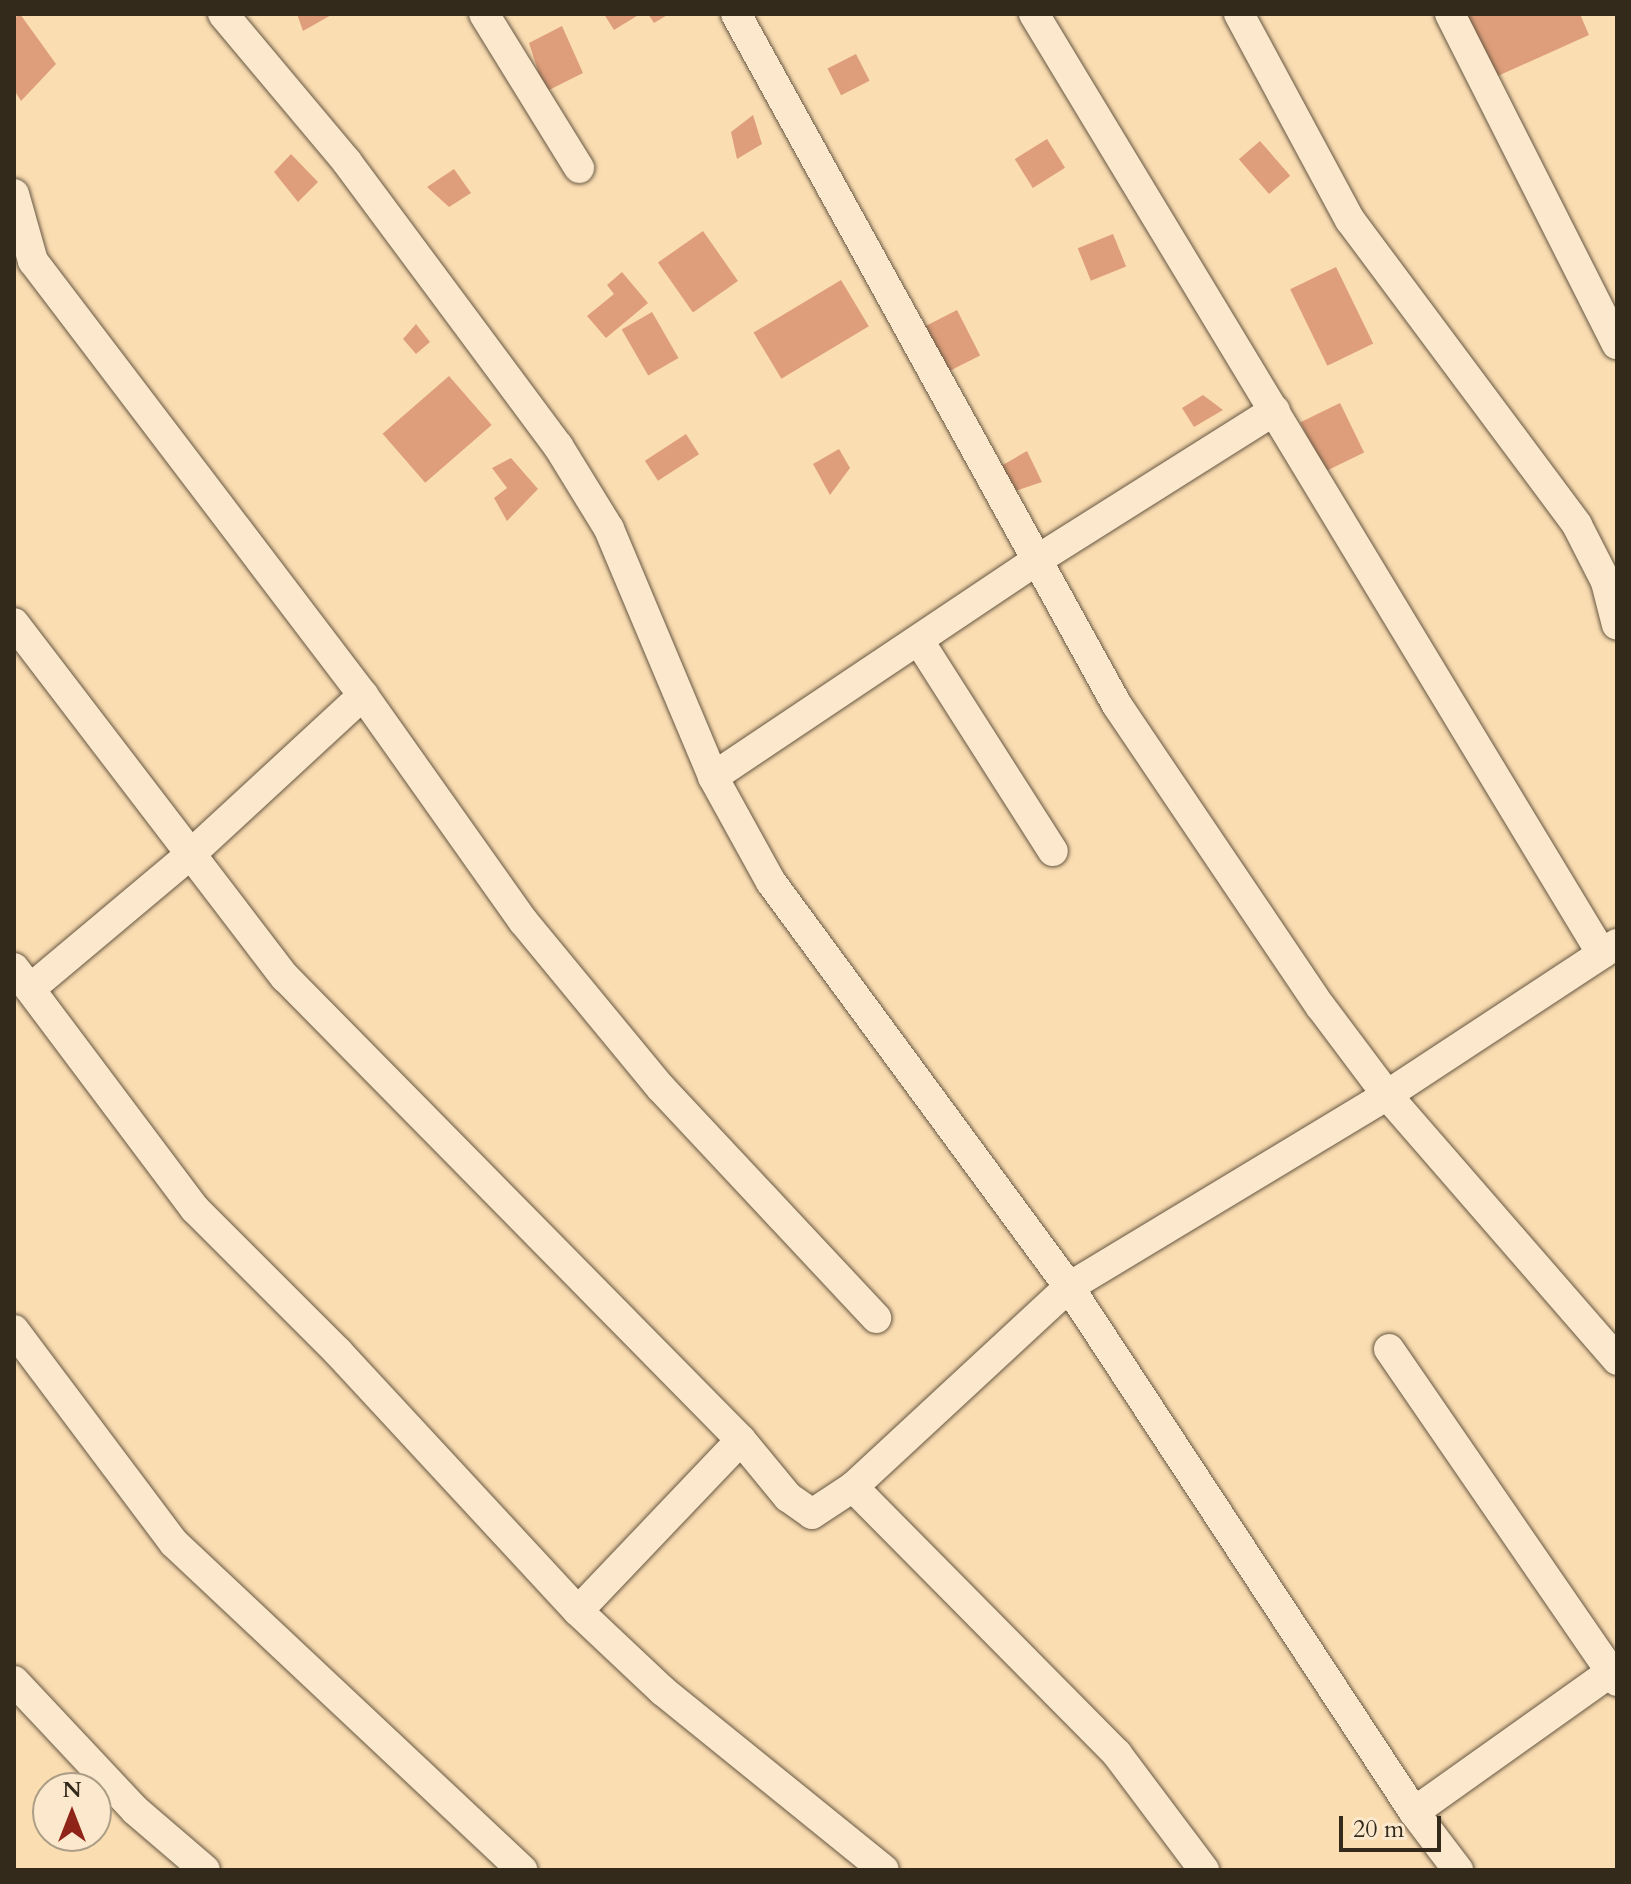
<!DOCTYPE html>
<style>
body{margin:0}
#map{position:relative;width:1631px;height:1884px;overflow:hidden;background:#fbddb2;font-family:Cardo,serif}
div>[style]{position:absolute}
[style*='--x']{left:calc(var(--x)*1px);top:calc(var(--y)*1px);width:calc(var(--w)*1px);rotate:calc(var(--a)*1deg)}
.building>*{inset:0;background:#de9e7b;transform-origin:0 0}
.roads{filter:drop-shadow(0 0 2px #665742) drop-shadow(0 0 2px #665742)}
.minor>*{height:30px;margin:-15px;padding:0 15px;transform-origin:15px;border-radius:15px;background:#fce9cd}
span{translate:-50% -50%;white-space:nowrap;text-align:center;line-height:1.15;-webkit-text-stroke:6px #fce9cd;paint-order:stroke}
.frame{position:absolute;inset:0;border:16px solid #342a1c;pointer-events:none}
.north{position:absolute;left:32px;top:1772px;width:80px;height:80px;box-sizing:border-box;background:#fce9cd;border:2px solid #ac9d86;border-radius:50%;rotate:0deg;font-size:22px;font-weight:700;line-height:32px;text-align:center;color:#342a1c}
.north::after{content:'';display:block;margin:auto;width:28px;height:36px;background:#8f2418;clip-path:polygon(50% 0,100% 100%,50% 72%,0 100%)}
.scale{position:absolute;left:1339px;top:1816px;width:102px;height:36px;box-sizing:border-box;border:4px solid #342a1c;border-top:0;padding-left:10px;font-size:24px;line-height:28px;white-space:nowrap;color:#342a1c;-webkit-text-stroke:6px #fce9cd;paint-order:stroke}
</style>
<div id="map">
<div class="building">
<i style="clip-path:polygon(20px 14px,56px 64px,21px 101px,14px 90px,14px 18px)"></i>
<i style="clip-path:polygon(297px 14px,333px 14px,303px 31px)"></i>
<i style="clip-path:polygon(604px 14px,640px 14px,614px 30px)"></i>
<i style="clip-path:polygon(648px 14px,669px 14px,654px 23px)"></i>
<i style="clip-path:polygon(1461px 14px,1580px 14px,1589px 35px,1491px 79px)"></i>
<i style="clip-path:polygon(562px 26px,583px 73px,545px 92px,529px 43px)"></i>
<i style="left:856px;top:54px;width:30px;height:32px;rotate:63deg"></i>
<i style="clip-path:polygon(753px 115px,762px 144px,737px 159px,731px 132px)"></i>
<i style="left:1047px;top:139px;width:34px;height:38px;rotate:58deg"></i>
<i style="left:1260px;top:141px;width:46px;height:28px;rotate:49deg"></i>
<i style="clip-path:polygon(291px 154px,318px 182px,298px 202px,274px 172px)"></i>
<i style="clip-path:polygon(454px 169px,471px 193px,449px 207px,427px 187px)"></i>
<i style="left:703px;top:231px;width:61px;height:55px;rotate:55deg"></i>
<i style="left:1113px;top:234px;width:35px;height:38px;rotate:68deg"></i>
<i style="left:1336px;top:267px;width:85px;height:51px;rotate:64deg"></i>
<i style="clip-path:polygon(622px 272px,648px 303px,606px 338px,587px 316px,614px 294px,607px 285px)"></i>
<i style="left:841px;top:280px;width:54px;height:102px;rotate:59deg"></i>
<i style="left:957px;top:310px;width:51px;height:40px;rotate:63deg"></i>
<i style="left:652px;top:312px;width:53px;height:35px;rotate:60deg"></i>
<i style="clip-path:polygon(416px 324px,430px 342px,416px 354px,403px 339px)"></i>
<i style="left:449px;top:376px;width:65px;height:88px;rotate:49deg"></i>
<i style="clip-path:polygon(1203px 395px,1223px 410px,1194px 427px,1182px 408px)"></i>
<i style="left:1340px;top:403px;width:55px;height:44px;rotate:64deg"></i>
<i style="left:686px;top:434px;width:24px;height:49px;rotate:57deg"></i>
<i style="clip-path:polygon(839px 449px,850px 468px,830px 495px,813px 464px)"></i>
<i style="clip-path:polygon(1027px 451px,1042px 482px,1012px 492px,1001px 466px)"></i>
<i style="clip-path:polygon(511px 458px,538px 489px,507px 521px,494px 498px,507px 488px,492px 468px)"></i>
</div>
<div class="roads">
<div class="minor">
<i style="--x:223;--y:14;--w:193;--a:50"></i>
<i style="--x:347;--y:162;--w:354;--a:53.4"></i>
<i style="--x:558;--y:446;--w:97;--a:58.4"></i>
<i style="--x:609;--y:529;--w:269;--a:67.2"></i>
<i style="--x:713;--y:777;--w:120;--a:61.1"></i>
<i style="--x:771;--y:882;--w:503;--a:53.65"></i>
<i style="--x:1069;--y:1287;--w:628;--a:56.69"></i>
<i style="--x:1414;--y:1812;--w:73;--a:52.8"></i>
<i style="--x:484;--y:14;--w:181;--a:58.3"></i>
<i style="--x:736;--y:14;--w:789;--a:61.13"></i>
<i style="--x:1117;--y:705;--w:364;--a:56"></i>
<i style="--x:1321;--y:1007;--w:110;--a:53.1"></i>
<i style="--x:1387;--y:1095;--w:351;--a:49"></i>
<i style="--x:1034;--y:14;--w:1098;--a:58.86"></i>
<i style="--x:1239;--y:14;--w:234;--a:61.7"></i>
<i style="--x:1350;--y:220;--w:380;--a:53.3"></i>
<i style="--x:1577;--y:525;--w:64;--a:63"></i>
<i style="--x:1606;--y:582;--w:44;--a:75.7"></i>
<i style="--x:1450;--y:14;--w:370;--a:63.2"></i>
<i style="--x:14;--y:194;--w:70;--a:74.2"></i>
<i style="--x:33;--y:261;--w:545;--a:52.75"></i>
<i style="--x:363;--y:695;--w:278;--a:54.7"></i>
<i style="--x:524;--y:922;--w:215;--a:50.5"></i>
<i style="--x:661;--y:1088;--w:315;--a:46.9"></i>
<i style="--x:14;--y:623;--w:446;--a:52.6"></i>
<i style="--x:285;--y:977;--w:650;--a:45.44"></i>
<i style="--x:741;--y:1440;--w:74;--a:50.5"></i>
<i style="--x:788;--y:1497;--w:29;--a:35"></i>
<i style="--x:812;--y:1514;--w:49;--a:-33.4"></i>
<i style="--x:853;--y:1487;--w:294;--a:-42.8"></i>
<i style="--x:1069;--y:1287;--w:371;--a:-31.1"></i>
<i style="--x:1387;--y:1095;--w:275;--a:-33.3"></i>
<i style="--x:919;--y:641;--w:249;--a:57.5"></i>
<i style="--x:713;--y:777;--w:390;--a:-33.8"></i>
<i style="--x:1037;--y:560;--w:281;--a:-32.2"></i>
<i style="--x:14;--y:968;--w:301;--a:53.1"></i>
<i style="--x:195;--y:1209;--w:202;--a:45"></i>
<i style="--x:338;--y:1352;--w:353;--a:47.2"></i>
<i style="--x:578;--y:1611;--w:117;--a:43.3"></i>
<i style="--x:663;--y:1691;--w:284;--a:39"></i>
<i style="--x:30;--y:989;--w:212;--a:-40"></i>
<i style="--x:192;--y:853;--w:233;--a:-42.7"></i>
<i style="--x:14;--y:1330;--w:266;--a:53.1"></i>
<i style="--x:174;--y:1543;--w:478;--a:43.2"></i>
<i style="--x:1389;--y:1349;--w:403;--a:55.5"></i>
<i style="--x:853;--y:1487;--w:375;--a:45.3"></i>
<i style="--x:1117;--y:1754;--w:145;--a:53.1"></i>
<i style="--x:578;--y:1611;--w:236;--a:-46.4"></i>
<i style="--x:14;--y:1681;--w:177;--a:46.8"></i>
<i style="--x:135;--y:1810;--w:92;--a:40.6"></i>
<i style="--x:1414;--y:1812;--w:242;--a:-35.4"></i>
</div>
</div>
<div class="frame"></div>
<div class="north">N</div>
<div class="scale">20 m</div>
</div>
